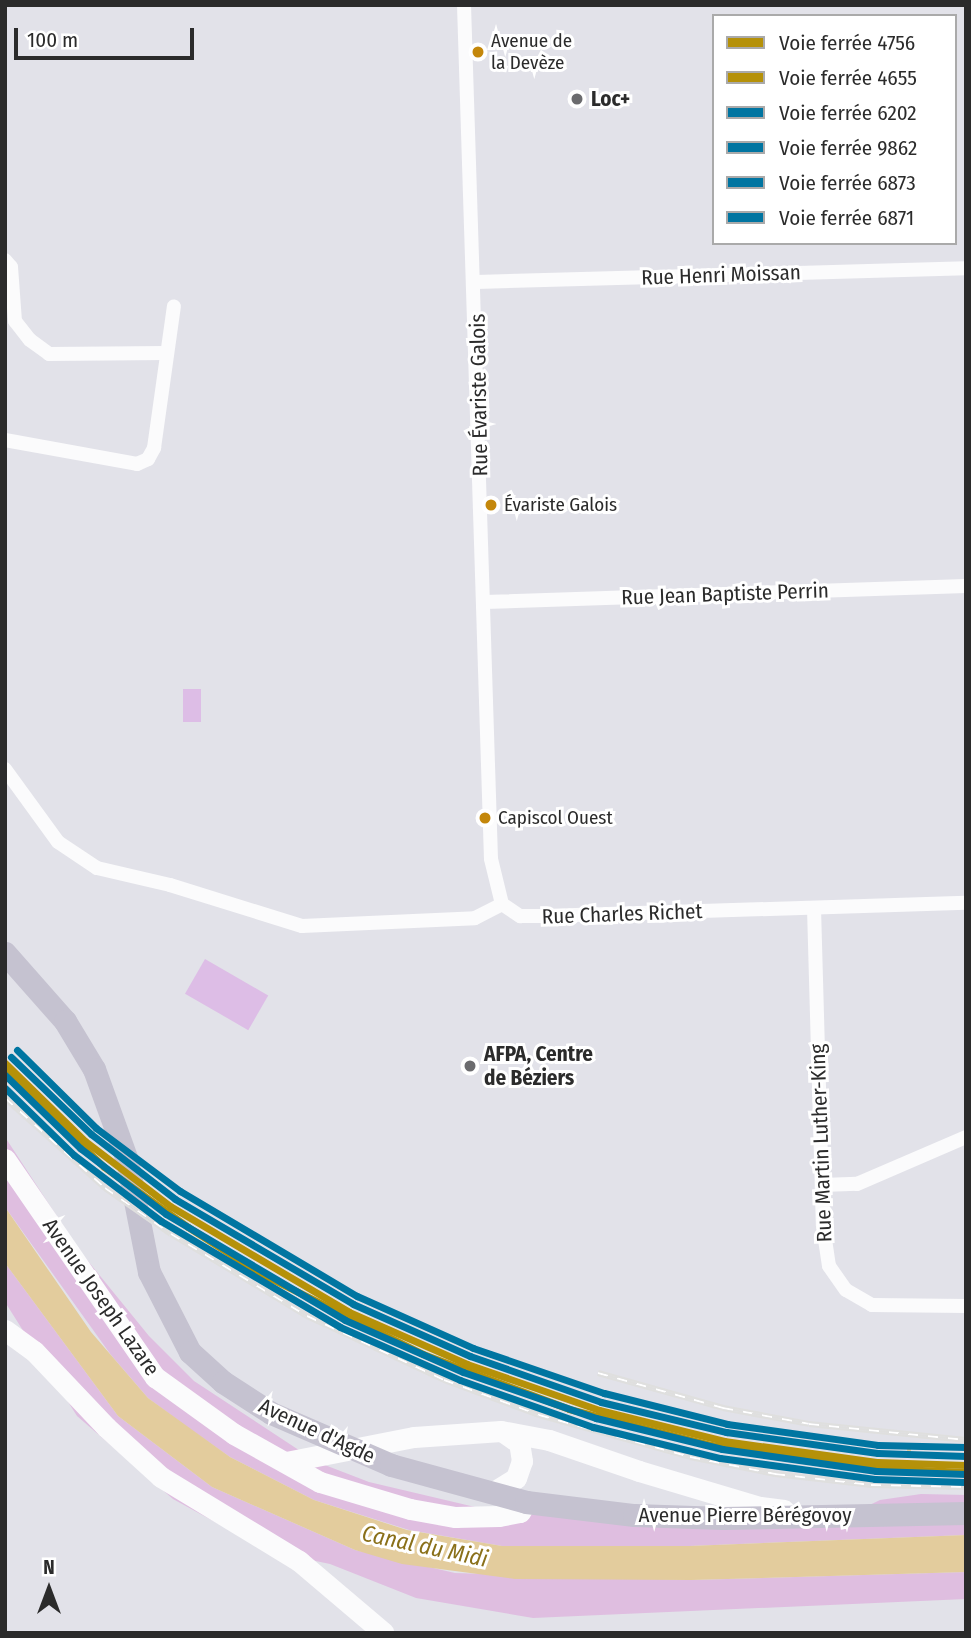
<!DOCTYPE html>
<meta charset="utf-8">
<style>
body{margin:0}
#map{position:relative;width:971px;height:1638px;overflow:hidden;background:#e2e2e9;font-family:"Fira Sans Condensed",sans-serif}
div>[style]{position:absolute}
[style*='--x']{left:calc(var(--x)*1px);top:calc(var(--y)*1px);width:calc(var(--w)*1px);rotate:calc(var(--a)*1deg)}
.green>*{inset:0;background:#dfbee0}
.pitch>*{inset:0;background:#ddbde6;transform-origin:0 0}
.water>*{inset:0;background:#e3cc9d}
.stream>*{height:3.5px;margin:-1.75px;padding:0 1.75px;transform-origin:1.75px;border-radius:1.75px;background:#e3cc9d}
.street>*{height:14px;margin:-7px;padding:0 7px;transform-origin:7px;border-radius:7px;background:#fbfbfc}
.secondary>*{height:21px;margin:-10.5px;padding:0 10.5px;transform-origin:10.5px;border-radius:10.5px;background:#fbfbfc}
.primary>*{height:23px;margin:-11.5px;padding:0 11.5px;transform-origin:11.5px;border-radius:11.5px;background:#c5c2d0}
.rail>*{height:6px;margin-top:-3px;transform-origin:0;background:repeating-linear-gradient(90deg,#fff 0 10px,#dfdfde 0 20px);box-sizing:border-box;border-block:2px solid #dfdfde}
.rail-1>*{height:7px;margin:-3.5px;padding:0 3.5px;transform-origin:3.5px;border-radius:3.5px;background:#b59109}
.rail-2>*{height:7px;margin:-3.5px;padding:0 3.5px;transform-origin:3.5px;border-radius:3.5px;background:#b59109}
.rail-3>*{height:7px;margin:-3.5px;padding:0 3.5px;transform-origin:3.5px;border-radius:3.5px;background:#0075a1}
.rail-4>*{height:7px;margin:-3.5px;padding:0 3.5px;transform-origin:3.5px;border-radius:3.5px;background:#0075a1}
.rail-5>*{height:7px;margin:-3.5px;padding:0 3.5px;transform-origin:3.5px;border-radius:3.5px;background:#0075a1}
.rail-6>*{height:7px;margin:-3.5px;padding:0 3.5px;transform-origin:3.5px;border-radius:3.5px;background:#0075a1}
.dots>*{width:19px;height:19px;translate:-50% -50%;box-sizing:border-box;border:4px solid #fff;border-radius:50%}
span{translate:-50% -50%;white-space:nowrap;text-align:center;line-height:1.15;-webkit-text-stroke:6px #fff;paint-order:stroke}
.bus-label{font-size:19px;color:#2b2b2b}
.left{translate:0 -50%;text-align:left}
.poi-label{font-size:21px;color:#2b2b2b;font-weight:700}
.street-label{font-size:21px;color:#2b2b2b}
.water-label{font-size:23px;color:#8a701a;font-style:italic}
.frame{position:absolute;inset:0;border:7px solid #2b2b2b;pointer-events:none}
.legend{position:absolute;left:712px;top:14px;width:245px;height:231px;box-sizing:border-box;background:#fff;border:2px solid #aaa;margin:0;padding:9px 12px;list-style:none;font-size:21px;color:#2b2b2b}
.legend li{display:flex;align-items:center;gap:14px;height:35px}
.legend b{width:35px;border:2px solid #aaa}
.north{position:absolute;left:14px;top:1554px;width:70px;height:70px;-webkit-text-stroke:5px #fff;paint-order:stroke;rotate:0deg;font-size:19px;font-weight:700;line-height:28px;text-align:center;color:#2b2b2b}
.north::after{content:'';display:block;margin:auto;width:24px;height:32px;background:#2b2b2b;clip-path:polygon(50% 0,100% 100%,50% 72%,0 100%)}
.scale{position:absolute;left:14px;top:28px;width:180px;height:32px;box-sizing:border-box;border:4px solid #2b2b2b;border-top:0;padding-left:9px;font-size:21px;line-height:24px;white-space:nowrap;color:#2b2b2b;-webkit-text-stroke:5px #fff;paint-order:stroke}
</style>
<div id="map">
<div class="green">
<i style="clip-path:polygon(5px 1137px,79px 1250px,149px 1336px,194px 1381px,317px 1462px,369px 1482px,492px 1511px,847px 1516px,880px 1500px,921px 1494px,966px 1495px,966px 1535px,689px 1546px,502px 1546px,409px 1530px,314px 1500px,230px 1457px,190px 1429px,148px 1398px,111px 1355px,5px 1207px)"></i>
<i style="clip-path:polygon(5px 1263px,118px 1416px,212px 1487px,355px 1550px,455px 1573px,691px 1580px,966px 1572px,966px 1599px,533px 1618px,416px 1598px,330px 1564px,268px 1551px,173px 1499px,77px 1416px,5px 1302px)"></i>
</div>
<div class="pitch">
<i style="left:183px;top:689px;width:18px;height:33px"></i>
<i style="left:205px;top:959px;width:73px;height:40px;rotate:30deg"></i>
</div>
<div class="water">
<i style="clip-path:polygon(5px 1207px,91px 1332px,148px 1398px,230px 1457px,314px 1500px,407px 1530px,502px 1546px,689px 1546px,966px 1535px,966px 1572px,691px 1580px,515px 1579px,402px 1564px,355px 1550px,212px 1487px,118px 1416px,5px 1263px)"></i>
</div>
<div class="stream">
<i style="--x:909;--y:1456;--w:8;--a:-90"></i>
</div>
<div class="street">
<i style="--x:464;--y:5;--w:854;--a:88.19"></i>
<i style="--x:491;--y:859;--w:46;--a:76.3"></i>
<i style="--x:502;--y:904;--w:22;--a:34"></i>
<i style="--x:520;--y:916;--w:24;--a:0"></i>
<i style="--x:544;--y:916;--w:422;--a:-1.8"></i>
<i style="--x:5;--y:260;--w:9;--a:49"></i>
<i style="--x:11;--y:267;--w:54;--a:85.8"></i>
<i style="--x:15;--y:321;--w:24;--a:52"></i>
<i style="--x:30;--y:340;--w:24;--a:36"></i>
<i style="--x:49;--y:354;--w:117;--a:-0.5"></i>
<i style="--x:476;--y:282;--w:490;--a:-1.6"></i>
<i style="--x:5;--y:440;--w:134;--a:10.3"></i>
<i style="--x:137;--y:464;--w:12;--a:-24"></i>
<i style="--x:148;--y:459;--w:13;--a:-61"></i>
<i style="--x:154;--y:448;--w:143;--a:-82"></i>
<i style="--x:484;--y:602;--w:482;--a:-1.9"></i>
<i style="--x:5;--y:769;--w:90;--a:54"></i>
<i style="--x:58;--y:842;--w:47;--a:33.7"></i>
<i style="--x:97;--y:868;--w:75;--a:13.1"></i>
<i style="--x:170;--y:885;--w:138;--a:17.3"></i>
<i style="--x:302;--y:926;--w:173;--a:-2.6"></i>
<i style="--x:475;--y:918;--w:30;--a:-27"></i>
<i style="--x:814;--y:908;--w:318;--a:88.4"></i>
<i style="--x:823;--y:1226;--w:40;--a:81.5"></i>
<i style="--x:829;--y:1266;--w:29;--a:55"></i>
<i style="--x:846;--y:1290;--w:30;--a:30"></i>
<i style="--x:872;--y:1305;--w:94;--a:0.6"></i>
<i style="--x:822;--y:1185;--w:35;--a:-2"></i>
<i style="--x:857;--y:1184;--w:119;--a:-23.3"></i>
</div>
<div class="secondary">
<i style="--x:5;--y:1159;--w:265;--a:55.5"></i>
<i style="--x:155;--y:1377;--w:97;--a:35.8"></i>
<i style="--x:234;--y:1434;--w:98;--a:29.2"></i>
<i style="--x:320;--y:1482;--w:94;--a:16.7"></i>
<i style="--x:410;--y:1509;--w:46;--a:10.1"></i>
<i style="--x:455;--y:1517;--w:44;--a:-1.3"></i>
<i style="--x:499;--y:1516;--w:21;--a:-11"></i>
<i style="--x:520;--y:1512;--w:12;--a:-59"></i>
<i style="--x:5;--y:1330;--w:36;--a:36"></i>
<i style="--x:34;--y:1351;--w:105;--a:46.5"></i>
<i style="--x:106;--y:1427;--w:74;--a:42.3"></i>
<i style="--x:161;--y:1477;--w:162;--a:31.3"></i>
<i style="--x:299;--y:1561;--w:111;--a:40.3"></i>
<i style="--x:286;--y:1462;--w:130;--a:-11.1"></i>
<i style="--x:414;--y:1437;--w:87;--a:-3.9"></i>
<i style="--x:501;--y:1431;--w:49;--a:10.6"></i>
<i style="--x:549;--y:1440;--w:95;--a:19"></i>
<i style="--x:639;--y:1471;--w:126;--a:16.6"></i>
<i style="--x:760;--y:1507;--w:24;--a:7"></i>
<i style="--x:492;--y:1493;--w:28;--a:-32"></i>
<i style="--x:516;--y:1478;--w:18;--a:-71"></i>
<i style="--x:522;--y:1461;--w:18;--a:-99"></i>
<i style="--x:519;--y:1443;--w:19;--a:-145"></i>
</div>
<div class="primary">
<i style="--x:5;--y:953;--w:91;--a:48.6"></i>
<i style="--x:65;--y:1021;--w:56;--a:58.9"></i>
<i style="--x:94;--y:1069;--w:97;--a:70.1"></i>
<i style="--x:127;--y:1160;--w:114;--a:78.9"></i>
<i style="--x:149;--y:1272;--w:90;--a:62.9"></i>
<i style="--x:190;--y:1352;--w:45;--a:42.3"></i>
<i style="--x:223;--y:1382;--w:57;--a:32.9"></i>
<i style="--x:271;--y:1413;--w:131;--a:23.4"></i>
<i style="--x:391;--y:1465;--w:140;--a:15.3"></i>
<i style="--x:526;--y:1502;--w:109;--a:6.9"></i>
<i style="--x:634;--y:1515;--w:89;--a:1.9"></i>
<i style="--x:723;--y:1518;--w:243;--a:-1.2"></i>
</div>
<div class="rail">
<i style="--x:5;--y:1098;--w:135;--a:42"></i>
<i style="--x:105;--y:1188;--w:80;--a:34.9"></i>
<i style="--x:171;--y:1234;--w:159;--a:31.1"></i>
<i style="--x:307;--y:1316;--w:151;--a:25"></i>
<i style="--x:444;--y:1380;--w:101;--a:20.2"></i>
<i style="--x:539;--y:1415;--w:157;--a:15.5"></i>
<i style="--x:690;--y:1457;--w:87;--a:11.3"></i>
<i style="--x:775;--y:1474;--w:97;--a:6.5"></i>
<i style="--x:871;--y:1485;--w:95;--a:1.2"></i>
<i style="--x:598;--y:1373;--w:130;--a:15.6"></i>
<i style="--x:723;--y:1408;--w:87;--a:10.5"></i>
<i style="--x:809;--y:1424;--w:158;--a:5.8"></i>
</div>
<div class="rail-1">
<i style="--x:5;--y:1072;--w:137;--a:43.8"></i>
<i style="--x:104;--y:1167;--w:103;--a:35.5"></i>
<i style="--x:188;--y:1227;--w:83;--a:32.7"></i>
<i style="--x:258;--y:1272;--w:184;--a:26.4"></i>
<i style="--x:423;--y:1354;--w:156;--a:20.6"></i>
<i style="--x:569;--y:1409;--w:146;--a:14.2"></i>
<i style="--x:711;--y:1445;--w:169;--a:7.8"></i>
<i style="--x:878;--y:1468;--w:88;--a:2.6"></i>
</div>
<div class="rail-2">
<i style="--x:5;--y:1063;--w:112;--a:44.3"></i>
<i style="--x:85;--y:1141;--w:107;--a:37.4"></i>
<i style="--x:170;--y:1206;--w:208;--a:30.6"></i>
<i style="--x:349;--y:1312;--w:129;--a:23.8"></i>
<i style="--x:467;--y:1364;--w:140;--a:19.2"></i>
<i style="--x:599;--y:1410;--w:129;--a:13.9"></i>
<i style="--x:724;--y:1441;--w:154;--a:7.8"></i>
<i style="--x:877;--y:1462;--w:89;--a:1.9"></i>
</div>
<div class="rail-3">
<i style="--x:5;--y:1075;--w:105;--a:44.2"></i>
<i style="--x:80;--y:1148;--w:108;--a:37.5"></i>
<i style="--x:166;--y:1214;--w:208;--a:30.6"></i>
<i style="--x:345;--y:1320;--w:129;--a:23.8"></i>
<i style="--x:463;--y:1372;--w:141;--a:19.1"></i>
<i style="--x:596;--y:1418;--w:130;--a:13.8"></i>
<i style="--x:722;--y:1449;--w:156;--a:8.1"></i>
<i style="--x:876;--y:1471;--w:90;--a:1.9"></i>
</div>
<div class="rail-4">
<i style="--x:11;--y:1057;--w:111;--a:43.9"></i>
<i style="--x:91;--y:1134;--w:106;--a:37.7"></i>
<i style="--x:175;--y:1199;--w:207;--a:30.5"></i>
<i style="--x:353;--y:1304;--w:128;--a:24"></i>
<i style="--x:470;--y:1356;--w:139;--a:19.3"></i>
<i style="--x:601;--y:1402;--w:129;--a:13.5"></i>
<i style="--x:726;--y:1432;--w:153;--a:7.9"></i>
<i style="--x:878;--y:1453;--w:88;--a:2"></i>
</div>
<div class="rail-5">
<i style="--x:5;--y:1088;--w:96;--a:44.2"></i>
<i style="--x:74;--y:1155;--w:109;--a:37.2"></i>
<i style="--x:161;--y:1221;--w:208;--a:30.6"></i>
<i style="--x:340;--y:1327;--w:131;--a:23.8"></i>
<i style="--x:460;--y:1380;--w:141;--a:19.5"></i>
<i style="--x:593;--y:1427;--w:131;--a:13.7"></i>
<i style="--x:720;--y:1458;--w:156;--a:7.7"></i>
<i style="--x:875;--y:1479;--w:90;--a:1.9"></i>
</div>
<div class="rail-6">
<i style="--x:17;--y:1050;--w:111;--a:44.6"></i>
<i style="--x:96;--y:1128;--w:105;--a:36.9"></i>
<i style="--x:180;--y:1191;--w:206;--a:30.7"></i>
<i style="--x:357;--y:1296;--w:127;--a:24.1"></i>
<i style="--x:473;--y:1348;--w:139;--a:19"></i>
<i style="--x:604;--y:1393;--w:127;--a:14.1"></i>
<i style="--x:727;--y:1424;--w:152;--a:7.9"></i>
<i style="--x:878;--y:1445;--w:88;--a:1.3"></i>
</div>
<div class="dots">
<i style="left:478px;top:52px;background:#c4870b"></i>
<i style="left:577px;top:99px;background:#6b6b6e"></i>
<i style="left:491px;top:505px;background:#c4870b"></i>
<i style="left:485px;top:818px;background:#c4870b"></i>
<i style="left:470px;top:1066px;background:#6b6b6e"></i>
</div>
<div class="bus-label">
<span class="left" style="left:491px;top:52px">Avenue de<br>la Devèze</span>
<span class="left" style="left:504px;top:505px">Évariste Galois</span>
<span class="left" style="left:498px;top:818px">Capiscol Ouest</span>
</div>
<div class="poi-label">
<span class="left" style="left:591px;top:99px">Loc+</span>
<span class="left" style="left:484px;top:1066px">AFPA, Centre<br>de Béziers</span>
</div>
<div class="street-label">
<span style="left:721px;top:275px;rotate:-2deg">Rue Henri Moissan</span>
<span style="left:479px;top:395px;rotate:-91deg">Rue Évariste Galois</span>
<span style="left:725px;top:594px;rotate:-2deg">Rue Jean Baptiste Perrin</span>
<span style="left:622px;top:914px;rotate:-2deg">Rue Charles Richet</span>
<span style="left:821px;top:1143px;rotate:-92deg">Rue Martin Luther-King</span>
<span style="left:101px;top:1297px;rotate:55deg">Avenue Joseph Lazare</span>
<span style="left:317px;top:1431px;rotate:25deg">Avenue d'Agde</span>
<span style="left:745px;top:1515px">Avenue Pierre Bérégovoy</span>
</div>
<div class="water-label">
<span style="left:425px;top:1546px;rotate:12deg">Canal du Midi</span>
</div>
<div class="frame"></div>
<ul class="legend">
<li><b style="height:9px;background:#b59109"></b>Voie ferrée 4756</li>
<li><b style="height:9px;background:#b59109"></b>Voie ferrée 4655</li>
<li><b style="height:9px;background:#0075a1"></b>Voie ferrée 6202</li>
<li><b style="height:9px;background:#0075a1"></b>Voie ferrée 9862</li>
<li><b style="height:9px;background:#0075a1"></b>Voie ferrée 6873</li>
<li><b style="height:9px;background:#0075a1"></b>Voie ferrée 6871</li>
</ul>
<div class="north">N</div>
<div class="scale">100 m</div>
</div>
